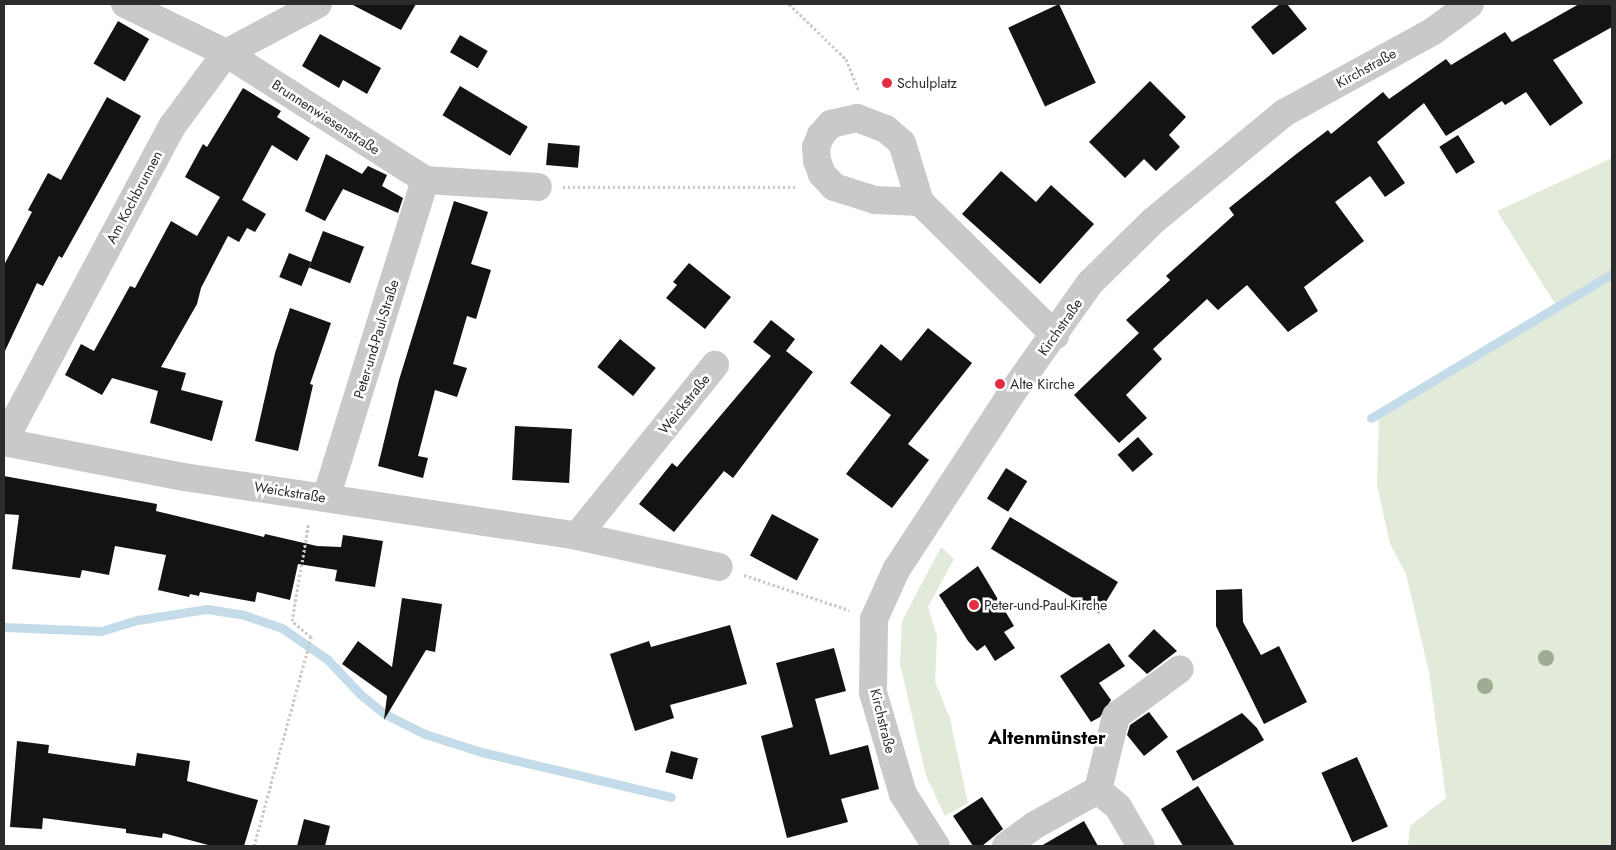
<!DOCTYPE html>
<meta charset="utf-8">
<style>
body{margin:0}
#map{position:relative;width:1616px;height:850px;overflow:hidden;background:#fff;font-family:Jost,sans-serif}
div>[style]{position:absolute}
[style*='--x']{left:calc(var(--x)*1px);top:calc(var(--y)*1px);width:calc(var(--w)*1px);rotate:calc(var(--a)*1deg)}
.green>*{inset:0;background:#e2ead9}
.stream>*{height:9px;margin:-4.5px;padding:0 4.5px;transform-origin:4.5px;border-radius:4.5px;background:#c4dcea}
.building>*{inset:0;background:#131313;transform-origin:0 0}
.path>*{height:3px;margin-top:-1.5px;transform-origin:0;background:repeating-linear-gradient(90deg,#c9c9c9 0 2.5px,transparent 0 5px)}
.minor>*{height:28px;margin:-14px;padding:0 14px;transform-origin:14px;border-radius:14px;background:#c9c9c9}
.tertiary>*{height:28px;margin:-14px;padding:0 14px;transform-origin:14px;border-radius:14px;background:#c9c9c9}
.trees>*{width:16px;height:16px;margin:-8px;border-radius:50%;background:#9fab93}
.dots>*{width:14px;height:14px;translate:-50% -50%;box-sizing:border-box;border:2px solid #fff;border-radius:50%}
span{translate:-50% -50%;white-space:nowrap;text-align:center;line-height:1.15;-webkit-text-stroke:5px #fff;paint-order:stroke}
.street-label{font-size:14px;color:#2c2c2c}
.poi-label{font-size:14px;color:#2c2c2c}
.left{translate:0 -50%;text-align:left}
.district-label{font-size:19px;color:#000;font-weight:700}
.frame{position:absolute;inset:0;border:5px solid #2c2c2c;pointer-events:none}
</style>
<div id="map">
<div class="green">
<i style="clip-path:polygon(1612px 158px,1612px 846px,1408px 846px,1410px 826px,1446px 798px,1429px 672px,1406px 574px,1390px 544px,1377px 485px,1379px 416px,1557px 307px,1497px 211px)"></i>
<i style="clip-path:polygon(941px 547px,954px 559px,928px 607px,937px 636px,935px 681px,950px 719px,968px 803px,945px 816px,926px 776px,900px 664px,902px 621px)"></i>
</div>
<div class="stream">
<i style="--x:1371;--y:418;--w:281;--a:-30.9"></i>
<i style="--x:4;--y:627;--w:97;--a:2.4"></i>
<i style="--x:101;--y:631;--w:39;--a:-17"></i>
<i style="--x:138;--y:620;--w:70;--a:-9.1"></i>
<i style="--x:207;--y:609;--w:37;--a:9"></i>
<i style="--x:244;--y:615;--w:40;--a:18.9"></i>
<i style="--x:282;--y:628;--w:55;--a:34.6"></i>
<i style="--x:327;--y:659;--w:48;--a:46.7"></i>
<i style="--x:360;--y:694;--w:32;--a:39"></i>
<i style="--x:385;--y:714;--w:45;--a:26.6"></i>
<i style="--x:425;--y:734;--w:59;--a:17.8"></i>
<i style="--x:481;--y:752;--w:195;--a:13.3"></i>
</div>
<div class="building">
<i style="clip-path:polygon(351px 4px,416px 4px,401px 30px)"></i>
<i style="left:1059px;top:4px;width:87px;height:56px;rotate:65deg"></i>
<i style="clip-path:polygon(1280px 4px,1287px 4px,1307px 29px,1273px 55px,1251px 27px)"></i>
<i style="clip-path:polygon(1579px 4px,1612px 4px,1612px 27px,1553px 60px,1583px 103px,1550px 126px,1526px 92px,1505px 105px,1502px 101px,1446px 136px,1424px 103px,1377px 142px,1405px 183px,1385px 197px,1370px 176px,1335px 202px,1364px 241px,1304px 287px,1318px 311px,1288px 332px,1247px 285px,1218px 310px,1207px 299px,1153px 349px,1162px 359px,1126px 395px,1147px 418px,1119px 443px,1074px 395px,1139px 333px,1126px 320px,1170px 280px,1166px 276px,1234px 215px,1229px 208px,1295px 155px,1328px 130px,1331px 134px,1383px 92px,1389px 99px,1446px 59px,1451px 65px,1505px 32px,1512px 42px)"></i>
<i style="left:118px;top:21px;width:36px;height:49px;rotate:30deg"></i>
<i style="clip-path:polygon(320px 34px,381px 68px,367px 94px,343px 80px,339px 88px,302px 66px)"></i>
<i style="left:460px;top:35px;width:32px;height:20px;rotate:30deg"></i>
<i style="clip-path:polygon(1150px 81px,1186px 117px,1169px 135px,1180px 147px,1156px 171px,1144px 159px,1125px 178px,1089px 142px)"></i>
<i style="left:460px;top:86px;width:79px;height:34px;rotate:31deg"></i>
<i style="clip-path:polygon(243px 88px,281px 111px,277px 117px,310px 138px,297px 161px,272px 145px,242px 200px,266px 214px,255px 232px,247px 228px,239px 242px,228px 236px,201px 288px,197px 304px,161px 367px,186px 373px,181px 390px,223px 401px,212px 441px,150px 423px,158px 391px,112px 378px,102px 395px,65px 375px,81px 344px,94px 351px,130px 286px,135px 288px,171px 221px,197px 236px,220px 197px,185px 177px,203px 144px,207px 147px)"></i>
<i style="clip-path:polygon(107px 97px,141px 116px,62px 258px,59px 256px,43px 286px,37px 283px,4px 353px,4px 265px,32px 212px,28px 210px,48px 173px,61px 180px)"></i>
<i style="left:1458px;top:135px;width:32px;height:22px;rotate:58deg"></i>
<i style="left:548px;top:143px;width:32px;height:22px;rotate:5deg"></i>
<i style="clip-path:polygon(326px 154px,362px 174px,368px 166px,387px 175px,382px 186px,403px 198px,398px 213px,343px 189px,325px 221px,305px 211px)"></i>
<i style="clip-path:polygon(1001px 171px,1036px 202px,1051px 185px,1094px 224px,1040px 284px,962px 214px)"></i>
<i style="clip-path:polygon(454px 201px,488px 212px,471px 264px,491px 270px,476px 319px,467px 316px,453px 364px,467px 368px,457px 397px,435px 390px,418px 456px,428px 458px,423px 478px,378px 466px,399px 380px)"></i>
<i style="left:323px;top:231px;width:44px;height:39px;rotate:21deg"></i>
<i style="left:289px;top:253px;width:24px;height:26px;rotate:22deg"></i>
<i style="clip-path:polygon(689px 263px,731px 297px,705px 329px,666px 298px,677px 285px,673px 282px)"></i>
<i style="clip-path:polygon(290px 308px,331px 323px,310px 384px,313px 385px,298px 451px,255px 441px,275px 353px)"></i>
<i style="clip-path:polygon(771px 320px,795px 339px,786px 351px,813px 372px,733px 478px,724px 471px,674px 532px,639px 504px,672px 463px,677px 467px,771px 356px,753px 342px)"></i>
<i style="clip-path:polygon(928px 328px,972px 363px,908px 444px,929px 460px,892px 508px,846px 474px,891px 415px,850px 383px,881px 344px,901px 361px)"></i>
<i style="left:620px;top:339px;width:46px;height:36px;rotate:39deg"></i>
<i style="left:515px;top:426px;width:57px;height:54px;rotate:3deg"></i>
<i style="left:1138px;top:437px;width:23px;height:27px;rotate:49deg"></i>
<i style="left:1006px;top:468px;width:25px;height:36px;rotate:32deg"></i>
<i style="clip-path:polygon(4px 476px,157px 504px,156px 511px,264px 537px,265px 534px,317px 546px,341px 547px,343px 535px,383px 541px,375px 587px,335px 581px,337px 570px,298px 564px,290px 600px,257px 592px,255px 602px,200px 592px,199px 596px,190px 594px,189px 597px,158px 590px,166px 555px,115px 546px,109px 575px,82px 570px,80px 578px,12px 569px,19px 515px,4px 514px)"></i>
<i style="left:772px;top:514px;width:53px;height:47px;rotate:28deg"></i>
<i style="left:1010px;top:517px;width:126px;height:37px;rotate:31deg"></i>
<i style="clip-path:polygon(978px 566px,1014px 626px,1004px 632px,1015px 648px,995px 661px,985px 645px,977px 651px,968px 641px,939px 595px)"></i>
<i style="clip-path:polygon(1242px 589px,1243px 622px,1261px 655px,1279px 646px,1307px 702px,1264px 724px,1216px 626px,1216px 590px)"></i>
<i style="clip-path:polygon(402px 598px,442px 604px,435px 652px,426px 650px,384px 720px,387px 696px,342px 664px,358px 641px,392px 667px)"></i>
<i style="clip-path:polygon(730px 625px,747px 684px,670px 705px,674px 718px,635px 731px,610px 654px,649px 641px,651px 647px)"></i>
<i style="clip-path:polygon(1154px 629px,1177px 651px,1147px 674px,1128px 656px)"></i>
<i style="clip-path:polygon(1109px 643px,1125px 666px,1099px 683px,1111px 700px,1100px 717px,1091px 722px,1060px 676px)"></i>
<i style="clip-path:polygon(834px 648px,846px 691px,815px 699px,830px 755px,868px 745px,879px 789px,841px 799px,848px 822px,787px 838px,761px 736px,793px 727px,776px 663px)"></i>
<i style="clip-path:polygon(1149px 712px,1168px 737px,1144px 756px,1127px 735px,1130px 725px)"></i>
<i style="clip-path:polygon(1242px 713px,1257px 728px,1264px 740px,1193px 781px,1176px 751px)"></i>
<i style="clip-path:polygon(17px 741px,49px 745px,48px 753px,135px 766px,137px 753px,190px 761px,187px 781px,258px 800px,244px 846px,212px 846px,163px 833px,162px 838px,126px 833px,126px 829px,43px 818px,42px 829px,10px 827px)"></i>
<i style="left:671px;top:751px;width:28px;height:22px;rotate:15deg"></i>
<i style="left:1357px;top:757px;width:76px;height:39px;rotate:66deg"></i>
<i style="clip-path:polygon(1198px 786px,1235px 846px,1183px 846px,1161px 809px)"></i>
<i style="clip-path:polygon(982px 797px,1003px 829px,982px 846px,973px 846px,953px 816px)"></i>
<i style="clip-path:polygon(304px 819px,330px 826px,325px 846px,297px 846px)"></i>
<i style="clip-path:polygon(1084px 821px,1098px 846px,1041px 846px)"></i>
</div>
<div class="path">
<i style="--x:789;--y:4;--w:79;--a:44"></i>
<i style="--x:846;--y:59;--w:35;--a:68"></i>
<i style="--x:563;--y:187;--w:234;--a:0"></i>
<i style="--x:744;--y:575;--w:111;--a:18.4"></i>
<i style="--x:254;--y:846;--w:217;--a:-74.7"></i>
<i style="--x:311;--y:637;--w:25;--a:-140"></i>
<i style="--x:292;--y:621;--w:100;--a:-80.3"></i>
</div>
<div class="minor">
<i style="--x:125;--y:4;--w:112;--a:25.9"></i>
<i style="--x:226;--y:53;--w:236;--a:32.5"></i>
<i style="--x:425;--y:180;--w:113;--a:3.5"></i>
<i style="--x:920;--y:202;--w:45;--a:-177.5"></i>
<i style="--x:875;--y:200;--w:43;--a:-162.4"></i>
<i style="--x:834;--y:187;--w:18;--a:-133"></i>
<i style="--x:822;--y:174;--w:15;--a:-110"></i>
<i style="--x:817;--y:160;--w:13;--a:-94"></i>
<i style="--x:816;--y:147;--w:13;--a:-67"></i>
<i style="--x:821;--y:135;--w:15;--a:-48"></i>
<i style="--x:831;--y:124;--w:27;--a:-13"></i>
<i style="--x:857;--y:118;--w:31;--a:21"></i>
<i style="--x:886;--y:129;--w:21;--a:41"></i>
<i style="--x:902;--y:143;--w:62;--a:73"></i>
<i style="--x:920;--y:202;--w:190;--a:44.6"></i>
<i style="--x:4;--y:441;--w:358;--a:-61.9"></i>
<i style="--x:173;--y:125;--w:89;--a:-53.6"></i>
<i style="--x:226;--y:53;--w:104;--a:-28"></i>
<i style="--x:4;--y:442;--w:183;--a:11"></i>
<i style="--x:184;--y:477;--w:397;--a:8.5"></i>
<i style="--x:577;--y:536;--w:145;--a:12.3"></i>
<i style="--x:326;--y:498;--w:333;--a:-72.7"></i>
<i style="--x:577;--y:536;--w:220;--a:-51.1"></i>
<i style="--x:1098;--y:790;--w:76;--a:-76.3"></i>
<i style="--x:1116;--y:716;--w:79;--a:-36.3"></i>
<i style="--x:1006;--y:846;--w:36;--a:-36"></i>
<i style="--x:1035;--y:825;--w:72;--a:-29.1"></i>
<i style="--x:1098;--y:790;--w:26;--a:40"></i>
<i style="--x:1118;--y:807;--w:45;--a:59.5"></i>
</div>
<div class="tertiary">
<i style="--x:936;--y:846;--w:62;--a:-122.4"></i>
<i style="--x:903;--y:794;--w:105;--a:-106.5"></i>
<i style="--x:873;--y:693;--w:74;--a:-89.2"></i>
<i style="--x:874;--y:619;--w:54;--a:-65.8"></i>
<i style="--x:896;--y:570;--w:215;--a:-56.8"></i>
<i style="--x:1014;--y:390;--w:131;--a:-54.6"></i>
<i style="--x:1090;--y:283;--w:88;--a:-44.5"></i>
<i style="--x:1153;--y:221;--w:170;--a:-39.5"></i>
<i style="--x:1284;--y:113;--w:169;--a:-28.7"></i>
<i style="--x:1432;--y:32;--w:47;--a:-36.4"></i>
</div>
<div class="trees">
<i style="left:1546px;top:658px"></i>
<i style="left:1485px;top:686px"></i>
</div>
<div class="dots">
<i style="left:887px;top:83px;background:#e32d40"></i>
<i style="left:1000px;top:384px;background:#e32d40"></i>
<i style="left:974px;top:605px;background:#e32d40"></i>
</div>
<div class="street-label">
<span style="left:1366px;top:68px;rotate:-29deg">Kirchstraße</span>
<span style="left:326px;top:117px;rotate:33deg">Brunnenwiesenstraße</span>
<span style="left:134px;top:197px;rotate:-62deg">Am Kochbrunnen</span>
<span style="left:1060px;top:327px;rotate:-55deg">Kirchstraße</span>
<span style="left:376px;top:339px;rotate:-73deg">Peter-und-Paul-Straße</span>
<span style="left:684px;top:404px;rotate:-51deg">Weickstraße</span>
<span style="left:290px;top:492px;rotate:9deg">Weickstraße</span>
<span style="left:883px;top:721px;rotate:76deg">Kirchstraße</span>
</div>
<div class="poi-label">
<span class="left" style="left:897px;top:83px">Schulplatz</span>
<span class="left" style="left:1010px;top:384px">Alte Kirche</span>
<span class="left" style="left:984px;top:605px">Peter-und-Paul-Kirche</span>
</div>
<div class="district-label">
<span style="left:1047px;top:738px">Altenmünster</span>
</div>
<div class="frame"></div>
</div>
